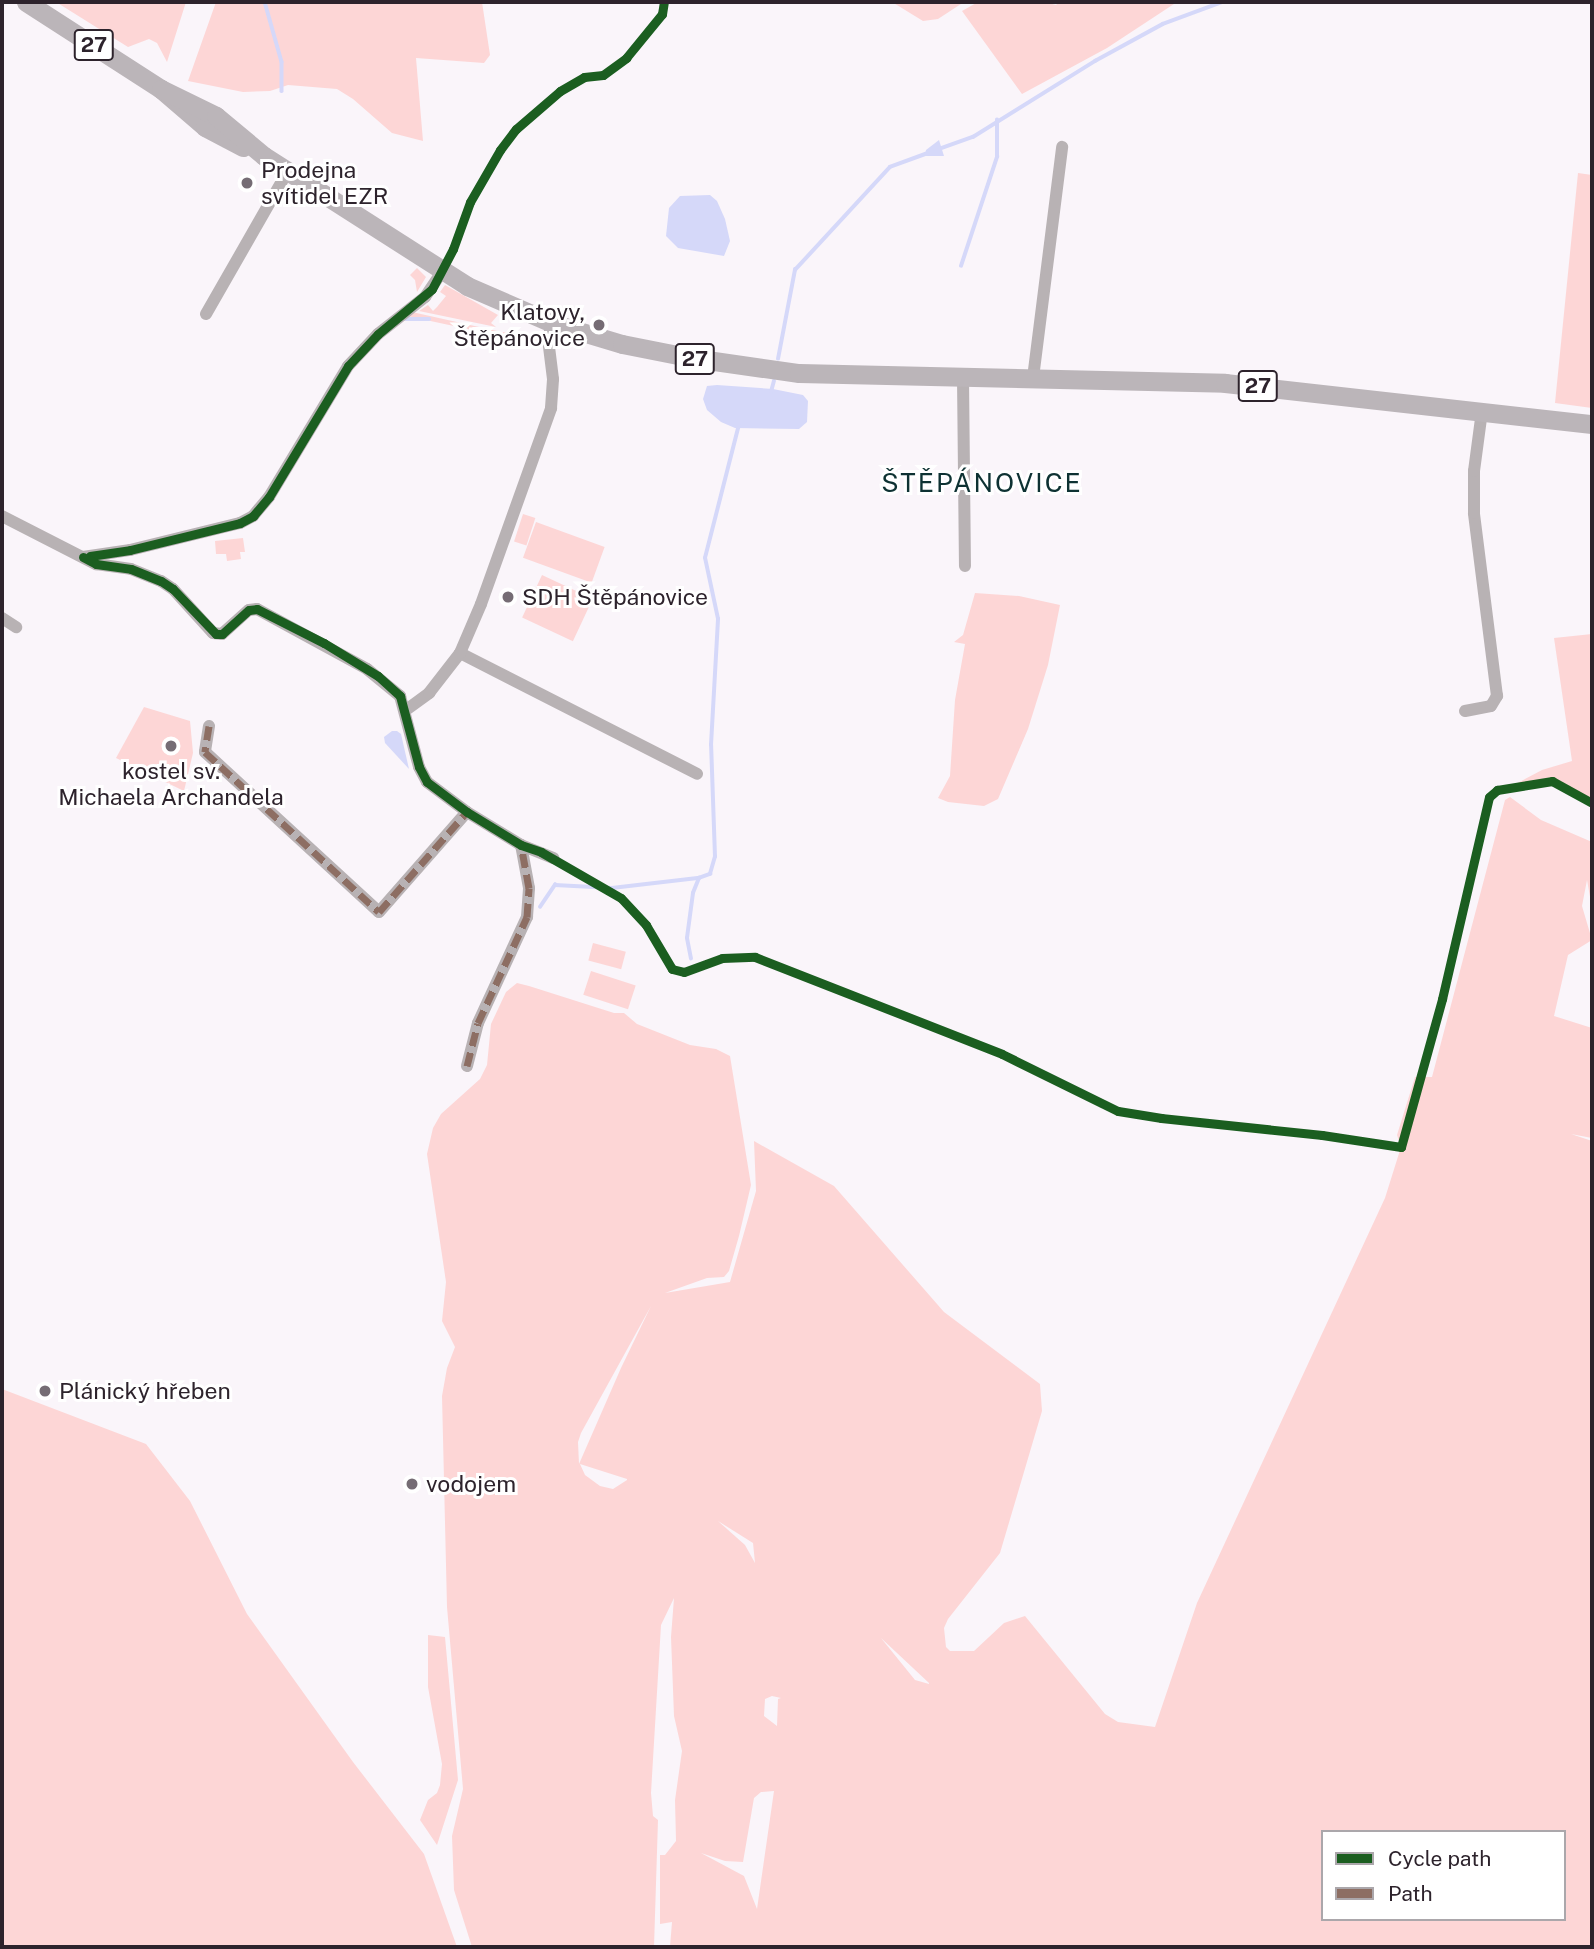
<!DOCTYPE html>
<meta charset="utf-8">
<style>
body{margin:0}
#map{position:relative;width:1594px;height:1949px;overflow:hidden;background:#faf5fa;font-family:"Public Sans",sans-serif}
div>[style]{position:absolute}
[style*='--x']{left:calc(var(--x)*1px);top:calc(var(--y)*1px);width:calc(var(--w)*1px);rotate:calc(var(--a)*1deg)}
.green>*{inset:0;background:#fdd6d6;transform-origin:0 0}
.water>*{inset:0;background:#d5d8f9}
.stream>*{height:3.5px;margin:-1.75px;padding:0 1.75px;transform-origin:1.75px;border-radius:1.75px;background:#d5d8f9}
.street>*{height:12px;margin:-6px;padding:0 6px;transform-origin:6px;border-radius:6px;background:#b8b2b4}
.primary>*{height:19px;margin:-9.5px;padding:0 9.5px;transform-origin:9.5px;border-radius:9.5px;background:#bbb5b9}
.quiet>*{height:7px;margin-top:-3.5px;transform-origin:0;background:repeating-linear-gradient(90deg,#8d6e63 0 14px,transparent 0 21px)}
.cycleway>*{height:9px;margin:-4.5px;padding:0 4.5px;transform-origin:4.5px;border-radius:4.5px;background:#1b5e20}
.dots>*{width:19px;height:19px;translate:-50% -50%;box-sizing:border-box;border:4px solid #fff;border-radius:50%}
span{translate:-50% -50%;white-space:nowrap;text-align:center;line-height:1.15;-webkit-text-stroke:6px #fff;paint-order:stroke}
.shield-label span{padding:2px 5px;background:#fff;border:2px solid;border-radius:5px;-webkit-text-stroke-width:0}
.shield-label{font-size:21px;color:#2d232c;font-weight:700}
.poi-label{font-size:23px;color:#2d232c}
.left{translate:0 -50%;text-align:left}
.right{translate:-100% -50%;text-align:right}
.quarter-label{font-size:26px;color:#0e3233;letter-spacing:2px}
.frame{position:absolute;inset:0;border:4px solid #2d232c;pointer-events:none}
.legend{position:absolute;left:1321px;top:1830px;width:245px;height:91px;box-sizing:border-box;background:#fff;border:2px solid #aba7ab;margin:0;padding:9px 12px;list-style:none;font-size:21px;color:#2d232c}
.legend li{display:flex;align-items:center;gap:14px;height:35px}
.legend b{width:35px;border:2px solid #aba7ab}
</style>
<div id="map">
<div class="green">
<i style="clip-path:polygon(56px 2px,186px 2px,167px 62px,157px 43px,149px 39px,128px 47px)"></i>
<i style="clip-path:polygon(216px 2px,482px 2px,490px 55px,484px 63px,416px 58px,423px 141px,392px 133px,353px 99px,337px 89px,288px 85px,270px 91px,243px 92px,188px 81px)"></i>
<i style="clip-path:polygon(892px 2px,964px 2px,938px 19px,923px 21px)"></i>
<i style="clip-path:polygon(978px 2px,1045px 2px,1056px 5px,1059px 2px,1177px 2px,1107px 48px,1022px 94px,962px 11px)"></i>
<i style="clip-path:polygon(1578px 173px,1592px 175px,1592px 408px,1555px 403px)"></i>
<i style="clip-path:polygon(417px 268px,426px 277px,417px 292px,415px 280px,410px 275px)"></i>
<i style="clip-path:polygon(445px 285px,498px 315px,491px 323px,496px 327px,419px 311px,428px 305px,433px 311px,437px 307px,446px 296px,440px 292px)"></i>
<i style="clip-path:polygon(412px 312px,497px 331px,502px 335px,503px 332px,542px 340px,543px 345px,407px 316px)"></i>
<i style="left:523px;top:514px;width:13px;height:29px;rotate:18deg"></i>
<i style="left:536px;top:522px;width:73px;height:38px;rotate:20deg"></i>
<i style="clip-path:polygon(243px 538px,245px 552px,240px 552px,241px 559px,227px 561px,226px 554px,216px 554px,215px 541px)"></i>
<i style="left:542px;top:575px;width:56px;height:47px;rotate:25deg"></i>
<i style="clip-path:polygon(975px 593px,1019px 596px,1060px 605px,1048px 665px,1028px 729px,998px 799px,984px 806px,948px 802px,938px 798px,950px 776px,955px 700px,965px 644px,954px 642px,963px 635px)"></i>
<i style="clip-path:polygon(1592px 634px,1592px 803px,1552px 781px,1512px 786px,1542px 770px,1572px 761px,1554px 638px)"></i>
<i style="clip-path:polygon(144px 707px,190px 721px,193px 753px,184px 791px,116px 758px)"></i>
<i style="clip-path:polygon(evenodd,1510px 797px,1541px 820px,1592px 842px,1592px 908px,1587px 880px,1582px 906px,1592px 940px,1568px 955px,1554px 1016px,1592px 1028px,1592px 1138px,1571px 1134px,1592px 1141px,1592px 1947px,670px 1947px,672px 1922px,660px 1924px,660px 1855px,665px 1855px,676px 1841px,675px 1800px,682px 1751px,674px 1716px,671px 1637px,674px 1598px,661px 1625px,651px 1793px,653px 1816px,658px 1820px,654px 1947px,472px 1947px,454px 1890px,452px 1836px,463px 1789px,447px 1607px,442px 1396px,447px 1368px,455px 1347px,442px 1321px,446px 1282px,427px 1154px,433px 1128px,441px 1114px,480px 1079px,487px 1065px,491px 1024px,506px 992px,517px 983px,529px 986px,614px 1013px,624px 1013px,637px 1024px,690px 1045px,716px 1049px,730px 1056px,751px 1185px,739px 1236px,729px 1271px,724px 1277px,707px 1278px,665px 1293px,730px 1282px,756px 1191px,754px 1141px,834px 1186px,944px 1312px,1040px 1384px,1042px 1411px,1000px 1553px,948px 1619px,944px 1628px,946px 1647px,950px 1651px,974px 1651px,1004px 1623px,1025px 1616px,1105px 1714px,1118px 1722px,1155px 1727px,1197px 1603px,1385px 1198px,1401px 1147px,1397px 1135px,1415px 1077px,1432px 1077px,1505px 800px,1510px 797px,651px 1306px,621px 1368px,579px 1464px,578px 1442px,581px 1433px,651px 1306px,1510px 797px,580px 1464px,627px 1479px,627px 1480px,613px 1489px,600px 1486px,585px 1475px,580px 1464px,1510px 797px,718px 1521px,753px 1543px,755px 1563px,745px 1545px,718px 1521px,1510px 797px,881px 1638px,929px 1683px,929px 1684px,915px 1680px,881px 1638px,1510px 797px,772px 1696px,781px 1698px,778px 1699px,777px 1726px,764px 1716px,765px 1699px,772px 1696px,1510px 797px,774px 1791px,757px 1909px,744px 1876px,701px 1853px,725px 1861px,743px 1862px,754px 1798px,761px 1792px,774px 1791px,1510px 797px,1323px 1832px,1564px 1832px,1564px 1919px,1323px 1919px,1323px 1832px)"></i>
<i style="left:593px;top:943px;width:34px;height:18px;rotate:15deg"></i>
<i style="left:591px;top:971px;width:47px;height:25px;rotate:18deg"></i>
<i style="clip-path:polygon(2px 1389px,146px 1444px,190px 1501px,247px 1614px,353px 1762px,424px 1854px,457px 1947px,2px 1947px)"></i>
<i style="clip-path:polygon(428px 1635px,445px 1637px,458px 1780px,437px 1845px,420px 1820px,428px 1800px,437px 1793px,440px 1785px,442px 1764px,428px 1687px)"></i>
</div>
<div class="water">
<i style="clip-path:polygon(939px 140px,944px 156px,925px 156px,926px 150px)"></i>
<i style="clip-path:polygon(710px 195px,717px 201px,725px 219px,730px 241px,724px 256px,678px 248px,666px 236px,669px 208px,680px 196px)"></i>
<i style="clip-path:polygon(717px 385px,773px 389px,803px 395px,808px 401px,807px 422px,799px 429px,735px 428px,721px 422px,707px 410px,703px 399px,707px 386px)"></i>
<i style="clip-path:polygon(392px 731px,397px 731px,401px 734px,409px 769px,385px 743px,384px 737px)"></i>
</div>
<div class="stream">
<i style="--x:265;--y:2;--w:62;--a:74.2"></i>
<i style="--x:282;--y:62;--w:29;--a:90"></i>
<i style="--x:942;--y:148;--w:33;--a:-20"></i>
<i style="--x:973;--y:137;--w:144;--a:-31.9"></i>
<i style="--x:1095;--y:61;--w:77;--a:-28.6"></i>
<i style="--x:1163;--y:24;--w:63;--a:-20.4"></i>
<i style="--x:961;--y:266;--w:115;--a:-71.7"></i>
<i style="--x:997;--y:157;--w:37;--a:-90"></i>
<i style="--x:406;--y:319;--w:23;--a:0"></i>
<i style="--x:778;--y:359;--w:91;--a:-79.2"></i>
<i style="--x:795;--y:270;--w:140;--a:-47.3"></i>
<i style="--x:890;--y:167;--w:40;--a:-20.2"></i>
<i style="--x:771;--y:392;--w:11;--a:-75"></i>
<i style="--x:540;--y:907;--w:27;--a:-56"></i>
<i style="--x:555;--y:885;--w:57;--a:3"></i>
<i style="--x:612;--y:888;--w:88;--a:-6.6"></i>
<i style="--x:691;--y:959;--w:21;--a:-101"></i>
<i style="--x:687;--y:938;--w:45;--a:-82.4"></i>
<i style="--x:693;--y:893;--w:16;--a:-68"></i>
<i style="--x:699;--y:878;--w:12;--a:-20"></i>
<i style="--x:710;--y:874;--w:18;--a:-74"></i>
<i style="--x:715;--y:857;--w:112;--a:-92"></i>
<i style="--x:711;--y:745;--w:126;--a:-86.8"></i>
<i style="--x:718;--y:619;--w:62;--a:-102"></i>
<i style="--x:705;--y:558;--w:137;--a:-75.7"></i>
</div>
<div class="street">
<i style="--x:206;--y:314;--w:165;--a:-60.2"></i>
<i style="--x:963;--y:378;--w:188;--a:89.4"></i>
<i style="--x:1033;--y:378;--w:233;--a:-82.8"></i>
<i style="--x:2;--y:516;--w:106;--a:27.1"></i>
<i style="--x:96;--y:564;--w:35;--a:8"></i>
<i style="--x:131;--y:569;--w:32;--a:22"></i>
<i style="--x:161;--y:581;--w:14;--a:34"></i>
<i style="--x:173;--y:589;--w:59;--a:47.7"></i>
<i style="--x:213;--y:633;--w:9;--a:6"></i>
<i style="--x:222;--y:634;--w:36;--a:-42"></i>
<i style="--x:249;--y:610;--w:8;--a:-7"></i>
<i style="--x:257;--y:609;--w:125;--a:28.6"></i>
<i style="--x:367;--y:669;--w:43;--a:39.3"></i>
<i style="--x:400;--y:696;--w:73;--a:75"></i>
<i style="--x:419;--y:767;--w:17;--a:62"></i>
<i style="--x:427;--y:782;--w:50;--a:36.9"></i>
<i style="--x:467;--y:812;--w:63;--a:31.4"></i>
<i style="--x:521;--y:845;--w:35;--a:22"></i>
<i style="--x:83;--y:557;--w:48;--a:-8.5"></i>
<i style="--x:130;--y:550;--w:113;--a:-13.8"></i>
<i style="--x:240;--y:523;--w:15;--a:-28"></i>
<i style="--x:253;--y:516;--w:25;--a:-50"></i>
<i style="--x:269;--y:497;--w:153;--a:-58.9"></i>
<i style="--x:348;--y:366;--w:44;--a:-46.8"></i>
<i style="--x:378;--y:334;--w:60;--a:-38.2"></i>
<i style="--x:425;--y:297;--w:30;--a:-56"></i>
<i style="--x:2;--y:618;--w:17;--a:33"></i>
<i style="--x:460;--y:653;--w:266;--a:27"></i>
<i style="--x:406;--y:710;--w:29;--a:-36"></i>
<i style="--x:429;--y:693;--w:51;--a:-52.2"></i>
<i style="--x:460;--y:653;--w:53;--a:-66.8"></i>
<i style="--x:481;--y:604;--w:208;--a:-70.3"></i>
<i style="--x:551;--y:408;--w:29;--a:-86"></i>
<i style="--x:553;--y:379;--w:40;--a:-97.1"></i>
<i style="--x:548;--y:339;--w:16;--a:-76"></i>
<i style="--x:1465;--y:711;--w:26;--a:-11"></i>
<i style="--x:1491;--y:706;--w:12;--a:-59"></i>
<i style="--x:1497;--y:696;--w:184;--a:-97.2"></i>
<i style="--x:1474;--y:513;--w:42;--a:-90"></i>
<i style="--x:1474;--y:471;--w:61;--a:-82.4"></i>
<i style="--x:209;--y:726;--w:26;--a:99"></i>
<i style="--x:205;--y:752;--w:236;--a:42.6"></i>
<i style="--x:379;--y:912;--w:133;--a:-48.7"></i>
<i style="--x:467;--y:1066;--w:44;--a:-75.7"></i>
<i style="--x:478;--y:1023;--w:117;--a:-65.2"></i>
<i style="--x:527;--y:917;--w:29;--a:-86"></i>
<i style="--x:529;--y:888;--w:44;--a:-100.5"></i>
</div>
<div class="primary">
<i style="--x:26;--y:2;--w:161;--a:32.8"></i>
<i style="--x:161;--y:89;--w:58;--a:40.8"></i>
<i style="--x:205;--y:127;--w:43;--a:27.8"></i>
<i style="--x:161;--y:89;--w:61;--a:26.1"></i>
<i style="--x:216;--y:116;--w:62;--a:39.8"></i>
<i style="--x:264;--y:156;--w:241;--a:32.6"></i>
<i style="--x:467;--y:286;--w:93;--a:23.5"></i>
<i style="--x:552;--y:323;--w:73;--a:16.7"></i>
<i style="--x:622;--y:344;--w:72;--a:11.2"></i>
<i style="--x:693;--y:358;--w:107;--a:8.1"></i>
<i style="--x:799;--y:373;--w:426;--a:1.3"></i>
<i style="--x:1225;--y:383;--w:369;--a:6.4"></i>
</div>
<div class="quiet">
<i style="--x:209;--y:726;--w:26;--a:99"></i>
<i style="--x:205;--y:752;--w:236;--a:42.6"></i>
<i style="--x:379;--y:912;--w:133;--a:-48.7"></i>
<i style="--x:467;--y:1066;--w:44;--a:-75.7"></i>
<i style="--x:478;--y:1023;--w:117;--a:-65.2"></i>
<i style="--x:527;--y:917;--w:29;--a:-86"></i>
<i style="--x:529;--y:888;--w:44;--a:-100.5"></i>
</div>
<div class="cycleway">
<i style="--x:90;--y:556;--w:40;--a:-8.5"></i>
<i style="--x:130;--y:550;--w:113;--a:-13.8"></i>
<i style="--x:240;--y:523;--w:15;--a:-28"></i>
<i style="--x:253;--y:516;--w:25;--a:-50"></i>
<i style="--x:269;--y:497;--w:153;--a:-58.9"></i>
<i style="--x:348;--y:366;--w:44;--a:-46.8"></i>
<i style="--x:378;--y:334;--w:70;--a:-39.8"></i>
<i style="--x:432;--y:289;--w:45;--a:-62.3"></i>
<i style="--x:453;--y:249;--w:50;--a:-70.1"></i>
<i style="--x:470;--y:202;--w:60;--a:-60"></i>
<i style="--x:500;--y:150;--w:26;--a:-53"></i>
<i style="--x:516;--y:129;--w:58;--a:-40.8"></i>
<i style="--x:560;--y:91;--w:28;--a:-30"></i>
<i style="--x:584;--y:77;--w:19;--a:-6"></i>
<i style="--x:603;--y:75;--w:29;--a:-36"></i>
<i style="--x:626;--y:58;--w:57;--a:-50.7"></i>
<i style="--x:662;--y:14;--w:12;--a:-81"></i>
<i style="--x:83;--y:557;--w:15;--a:28"></i>
<i style="--x:96;--y:564;--w:35;--a:8"></i>
<i style="--x:131;--y:569;--w:32;--a:22"></i>
<i style="--x:161;--y:581;--w:14;--a:34"></i>
<i style="--x:173;--y:589;--w:62;--a:46.3"></i>
<i style="--x:216;--y:634;--w:6;--a:0"></i>
<i style="--x:222;--y:634;--w:36;--a:-42"></i>
<i style="--x:249;--y:610;--w:8;--a:-7"></i>
<i style="--x:257;--y:609;--w:75;--a:26.9"></i>
<i style="--x:324;--y:643;--w:63;--a:31.4"></i>
<i style="--x:378;--y:676;--w:30;--a:42"></i>
<i style="--x:400;--y:696;--w:73;--a:75"></i>
<i style="--x:419;--y:767;--w:17;--a:62"></i>
<i style="--x:427;--y:782;--w:50;--a:36.9"></i>
<i style="--x:467;--y:812;--w:63;--a:31.4"></i>
<i style="--x:521;--y:845;--w:21;--a:19"></i>
<i style="--x:541;--y:852;--w:92;--a:29.9"></i>
<i style="--x:621;--y:898;--w:37;--a:47"></i>
<i style="--x:646;--y:925;--w:51;--a:59.4"></i>
<i style="--x:672;--y:969;--w:12;--a:14"></i>
<i style="--x:684;--y:972;--w:40;--a:-20.2"></i>
<i style="--x:722;--y:958;--w:33;--a:-2"></i>
<i style="--x:755;--y:957;--w:265;--a:21.4"></i>
<i style="--x:1002;--y:1054;--w:129;--a:26.2"></i>
<i style="--x:1118;--y:1111;--w:44;--a:9.2"></i>
<i style="--x:1161;--y:1118;--w:162;--a:6"></i>
<i style="--x:1322;--y:1135;--w:80;--a:8.6"></i>
<i style="--x:1401;--y:1147;--w:154;--a:-74.5"></i>
<i style="--x:1442;--y:999;--w:207;--a:-76.9"></i>
<i style="--x:1489;--y:797;--w:11;--a:-41"></i>
<i style="--x:1497;--y:790;--w:56;--a:-9.3"></i>
<i style="--x:1552;--y:781;--w:46;--a:28.8"></i>
</div>
<div class="dots">
<i style="left:247px;top:183px;background:#756c74"></i>
<i style="left:599px;top:325px;background:#756c74"></i>
<i style="left:508px;top:597px;background:#756c74"></i>
<i style="left:171px;top:746px;background:#756c74"></i>
<i style="left:45px;top:1391px;background:#756c74"></i>
<i style="left:412px;top:1484px;background:#756c74"></i>
</div>
<div class="shield-label">
<span style="left:94px;top:45px">27</span>
<span style="left:695px;top:359px">27</span>
<span style="left:1258px;top:386px">27</span>
</div>
<div class="poi-label">
<span class="left" style="left:261px;top:183px">Prodejna<br>svítidel EZR</span>
<span class="right" style="left:585px;top:325px">Klatovy,<br>Štěpánovice</span>
<span class="left" style="left:522px;top:597px">SDH Štěpánovice</span>
<span style="left:171px;top:784px">kostel sv.<br>Michaela Archandela</span>
<span class="left" style="left:59px;top:1391px">Plánický hřeben</span>
<span class="left" style="left:426px;top:1484px">vodojem</span>
</div>
<div class="quarter-label">
<span style="left:982px;top:483px">ŠTĚPÁNOVICE</span>
</div>
<div class="frame"></div>
<ul class="legend">
<li><b style="height:9px;background:#1b5e20"></b>Cycle path</li>
<li><b style="height:9px;background:#8d6e63"></b>Path</li>
</ul>
</div>
